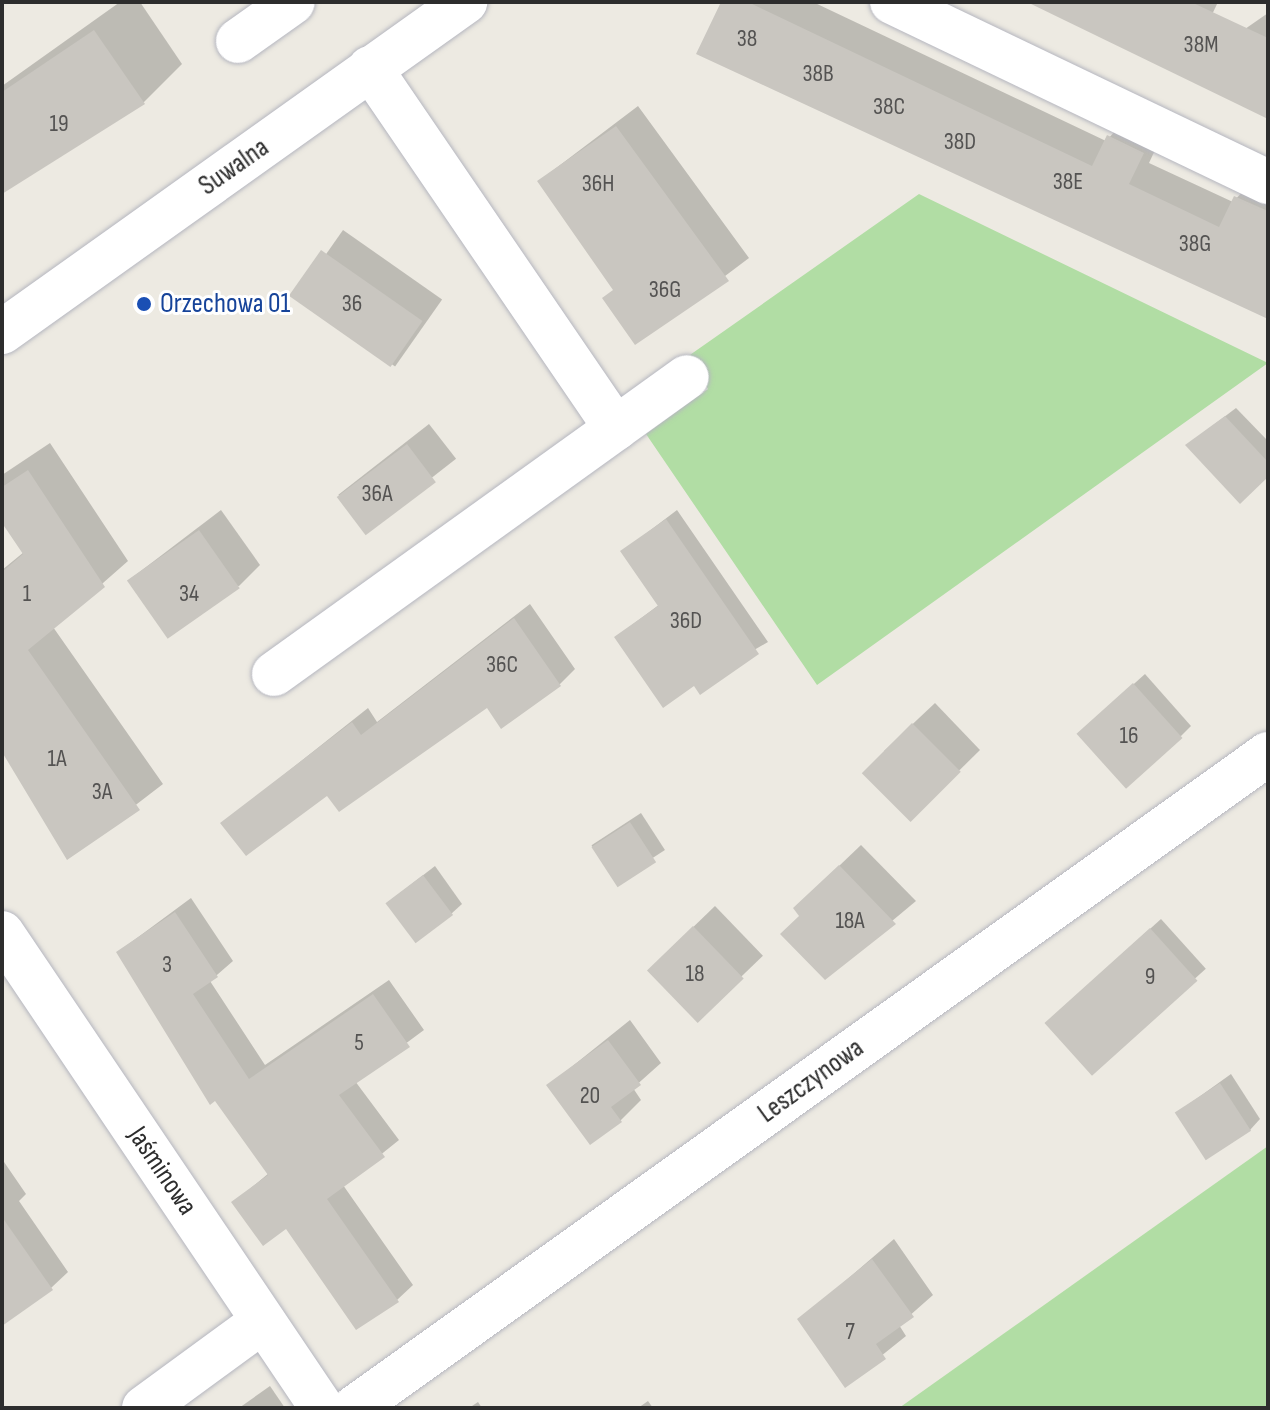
<!DOCTYPE html>
<meta charset="utf-8">
<style>
body{margin:0}
#map{position:relative;width:1270px;height:1410px;overflow:hidden;background:#edeae2;font-family:"Sofia Sans Condensed",sans-serif}
div>[style]{position:absolute}
[style*='--x']{left:calc(var(--x)*1px);top:calc(var(--y)*1px);width:calc(var(--w)*1px);rotate:calc(var(--a)*1deg)}
.green>*{inset:0;background:#b1dda4}
.shadow>*{inset:0;background:#0003;transform-origin:0 0}
.building>*{inset:0;background:#c9c6c0;transform-origin:0 0}
.roads{filter:drop-shadow(0 0 2px #b5b6bf) drop-shadow(0 0 2px #b5b6bf)}
.minor>*{height:44px;margin:-22px;padding:0 22px;transform-origin:22px;border-radius:22px;background:#fff}
.dots>*{width:22px;height:22px;translate:-50% -50%;box-sizing:border-box;border:4px solid #fff;border-radius:50%}
span{translate:-50% -50%;white-space:nowrap;text-align:center;line-height:1.15;-webkit-text-stroke:6px #fff;paint-order:stroke}
.number-label{font-size:24px;color:#545352}
.number-label span{-webkit-text-stroke-width:0}
.street-label{font-size:28px;color:#2d2d2d}
.transit-label{font-size:28px;color:#164399}
.left{translate:0 -50%;text-align:left}
.frame{position:absolute;inset:0;border:4px solid #2d2d2d;pointer-events:none}
</style>
<div id="map">
<div class="green">
<i style="clip-path:polygon(919px 194px,1268px 363px,817px 685px,646px 434px,708px 389px,687px 357px)"></i>
<i style="clip-path:polygon(1268px 1146px,1268px 1408px,899px 1408px)"></i>
</div>
<div class="shadow">
<i style="clip-path:polygon(120px 2px,140px 2px,182px 64px,144px 102px,2px 192px,2px 86px)"></i>
<i style="clip-path:polygon(723px 2px,813px 2px,1106px 141px,1130px 115px,1164px 131px,1149px 163px,1233px 202px,1257px 176px,1268px 181px,1268px 317px)"></i>
<i style="clip-path:polygon(1034px 2px,1218px 2px,1195px 50px)"></i>
<i style="clip-path:polygon(1268px 13px,1268px 113px,1209px 54px)"></i>
<i style="clip-path:polygon(638px 106px,749px 258px,636px 343px,614px 289px,539px 181px)"></i>
<i style="left:343px;top:230px;width:121px;height:82px;rotate:35deg"></i>
<i style="clip-path:polygon(1236px 408px,1268px 441px,1268px 474px,1187px 445px)"></i>
<i style="left:429px;top:424px;width:44px;height:115px;rotate:52deg"></i>
<i style="clip-path:polygon(50px 443px,128px 561px,53px 627px,163px 784px,68px 857px,2px 749px,2px 570px,24px 552px,2px 519px,2px 475px)"></i>
<i style="clip-path:polygon(221px 510px,260px 565px,239px 586px,129px 580px)"></i>
<i style="clip-path:polygon(677px 510px,768px 642px,695px 684px,616px 637px,660px 604px,623px 551px)"></i>
<i style="clip-path:polygon(530px 604px,575px 669px,560px 684px,487px 705px,327px 793px,223px 823px,368px 708px,377px 722px)"></i>
<i style="clip-path:polygon(1145px 674px,1191px 726px,1181px 736px,1089px 724px)"></i>
<i style="clip-path:polygon(935px 703px,980px 750px,909px 820px,884px 751px)"></i>
<i style="left:641px;top:813px;width:44px;height:59px;rotate:57deg"></i>
<i style="clip-path:polygon(861px 845px,916px 901px,825px 977px,802px 915px,817px 887px)"></i>
<i style="clip-path:polygon(435px 866px,462px 904px,451px 914px,387px 903px)"></i>
<i style="clip-path:polygon(191px 898px,233px 961px,210px 981px,265px 1065px,389px 980px,424px 1030px,355px 1081px,399px 1140px,343px 1185px,413px 1285px,397px 1300px,286px 1226px,233px 1203px,269px 1173px,118px 952px)"></i>
<i style="left:715px;top:906px;width:69px;height:91px;rotate:46deg"></i>
<i style="left:1161px;top:919px;width:67px;height:140px;rotate:48deg"></i>
<i style="clip-path:polygon(630px 1020px,661px 1063px,633px 1088px,641px 1100px,620px 1121px,549px 1085px)"></i>
<i style="clip-path:polygon(1231px 1074px,1260px 1119px,1250px 1130px,1178px 1112px)"></i>
<i style="clip-path:polygon(2px 1159px,26px 1194px,19px 1201px,68px 1272px,51px 1288px,2px 1309px)"></i>
<i style="clip-path:polygon(894px 1239px,933px 1295px,899px 1325px,906px 1336px,845px 1385px,800px 1320px)"></i>
<i style="clip-path:polygon(270px 1386px,285px 1408px,239px 1408px)"></i>
<i style="clip-path:polygon(648px 1401px,653px 1408px,638px 1408px)"></i>
<i style="clip-path:polygon(478px 1402px,482px 1408px,469px 1408px)"></i>
</div>
<div class="building">
<i style="clip-path:polygon(721px 2px,748px 2px,1092px 166px,1107px 135px,1144px 153px,1129px 184px,1219px 227px,1234px 196px,1268px 211px,1268px 319px,696px 54px)"></i>
<i style="clip-path:polygon(1027px 2px,1191px 2px,1268px 38px,1268px 119px)"></i>
<i style="clip-path:polygon(94px 30px,145px 104px,2px 194px,2px 92px)"></i>
<i style="clip-path:polygon(616px 126px,729px 281px,635px 345px,602px 298px,613px 290px,537px 181px)"></i>
<i style="left:321px;top:250px;width:124px;height:56px;rotate:35deg"></i>
<i style="clip-path:polygon(1225px 416px,1268px 462px,1268px 477px,1240px 504px,1185px 445px)"></i>
<i style="left:407px;top:444px;width:48px;height:88px;rotate:53deg"></i>
<i style="clip-path:polygon(28px 470px,105px 587px,28px 650px,140px 810px,67px 860px,2px 752px,2px 572px,23px 554px,2px 523px,2px 487px)"></i>
<i style="clip-path:polygon(666px 519px,759px 654px,700px 695px,694px 686px,663px 708px,614px 637px,658px 606px,620px 551px)"></i>
<i style="left:199px;top:530px;width:71px;height:88px;rotate:55deg"></i>
<i style="clip-path:polygon(514px 618px,561px 686px,501px 729px,487px 708px,339px 812px,327px 796px,246px 856px,220px 823px,352px 722px,361px 735px)"></i>
<i style="left:1133px;top:683px;width:74px;height:76px;rotate:48deg"></i>
<i style="left:912px;top:723px;width:69px;height:71px;rotate:45deg"></i>
<i style="left:630px;top:822px;width:48px;height:46px;rotate:57deg"></i>
<i style="clip-path:polygon(839px 865px,896px 924px,825px 980px,780px 934px,799px 916px,793px 908px)"></i>
<i style="left:423px;top:875px;width:50px;height:47px;rotate:53deg"></i>
<i style="clip-path:polygon(175px 912px,218px 977px,193px 994px,249px 1079px,373px 994px,410px 1047px,339px 1095px,385px 1157px,327px 1199px,399px 1302px,356px 1330px,286px 1229px,263px 1246px,231px 1202px,268px 1175px,215px 1101px,210px 1105px,116px 952px)"></i>
<i style="left:693px;top:926px;width:73px;height:64px;rotate:46deg"></i>
<i style="left:1150px;top:928px;width:71px;height:142px;rotate:48deg"></i>
<i style="clip-path:polygon(608px 1040px,641px 1085px,611px 1107px,622px 1122px,590px 1145px,546px 1085px)"></i>
<i style="left:1220px;top:1083px;width:57px;height:54px;rotate:57deg"></i>
<i style="clip-path:polygon(2px 1217px,53px 1290px,2px 1326px)"></i>
<i style="clip-path:polygon(872px 1259px,914px 1317px,876px 1344px,886px 1359px,845px 1388px,797px 1319px)"></i>
</div>
<div class="roads">
<div class="minor">
<i style="--x:892;--y:2;--w:417;--a:25.6"></i>
<i style="--x:238;--y:41;--w:67;--a:-35.3"></i>
<i style="--x:370;--y:68;--w:436;--a:55.7"></i>
<i style="--x:616;--y:428;--w:87;--a:-35.7"></i>
<i style="--x:2;--y:332;--w:569;--a:-35.48"></i>
<i style="--x:274;--y:674;--w:421;--a:-35.7"></i>
<i style="--x:2;--y:933;--w:573;--a:56.03"></i>
<i style="--x:144;--y:1408;--w:147;--a:-36.2"></i>
<i style="--x:354;--y:1408;--w:1124;--a:-35.59"></i>
</div>
</div>
<div class="dots">
<i style="left:144px;top:304px;background:#1a4fb4"></i>
</div>
<div class="number-label">
<span style="left:747px;top:39px">38</span>
<span style="left:1201px;top:45px">38M</span>
<span style="left:818px;top:74px">38B</span>
<span style="left:889px;top:107px">38C</span>
<span style="left:59px;top:124px">19</span>
<span style="left:960px;top:142px">38D</span>
<span style="left:1068px;top:182px">38E</span>
<span style="left:598px;top:184px">36H</span>
<span style="left:1195px;top:244px">38G</span>
<span style="left:665px;top:290px">36G</span>
<span style="left:352px;top:304px">36</span>
<span style="left:377px;top:494px">36A</span>
<span style="left:27px;top:594px">1</span>
<span style="left:189px;top:594px">34</span>
<span style="left:686px;top:621px">36D</span>
<span style="left:502px;top:665px">36C</span>
<span style="left:1129px;top:736px">16</span>
<span style="left:57px;top:759px">1A</span>
<span style="left:102px;top:792px">3A</span>
<span style="left:850px;top:921px">18A</span>
<span style="left:167px;top:965px">3</span>
<span style="left:695px;top:974px">18</span>
<span style="left:1150px;top:977px">9</span>
<span style="left:359px;top:1043px">5</span>
<span style="left:590px;top:1096px">20</span>
<span style="left:850px;top:1332px">7</span>
</div>
<div class="street-label">
<span style="left:234px;top:167px;rotate:-35deg">Suwalna</span>
<span style="left:811px;top:1081px;rotate:-36deg">Leszczynowa</span>
<span style="left:162px;top:1171px;rotate:56deg">Jaśminowa</span>
</div>
<div class="transit-label">
<span class="left" style="left:160px;top:304px">Orzechowa 01</span>
</div>
<div class="frame"></div>
</div>
